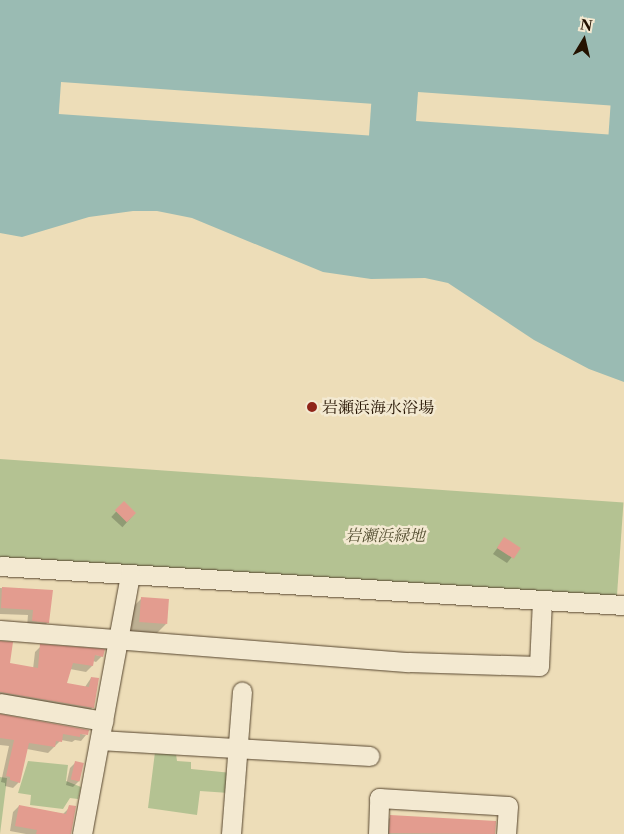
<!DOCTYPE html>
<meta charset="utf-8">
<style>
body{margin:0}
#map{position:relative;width:624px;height:834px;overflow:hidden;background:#edddb8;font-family:"Libre Caslon Text","Noto Serif JP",serif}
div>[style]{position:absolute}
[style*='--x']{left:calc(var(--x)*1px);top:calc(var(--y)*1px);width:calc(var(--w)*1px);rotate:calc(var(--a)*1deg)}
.green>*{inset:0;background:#b4c292;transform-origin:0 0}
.water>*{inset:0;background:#9abbb3}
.pier>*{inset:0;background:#edddb8;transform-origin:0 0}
.shadow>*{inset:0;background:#0003;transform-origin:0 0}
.building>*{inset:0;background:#e39c8f;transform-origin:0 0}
.roads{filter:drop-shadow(0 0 1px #56452e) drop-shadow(0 0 1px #56452e)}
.minor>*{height:19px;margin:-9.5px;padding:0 9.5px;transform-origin:9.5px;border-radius:9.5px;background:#f3e9d1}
.dots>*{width:14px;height:14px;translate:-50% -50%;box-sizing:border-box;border:2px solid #f3e9d1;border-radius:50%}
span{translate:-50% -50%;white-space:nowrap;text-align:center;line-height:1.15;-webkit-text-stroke:5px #f3e9d1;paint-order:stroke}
.poi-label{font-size:16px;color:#241200}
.left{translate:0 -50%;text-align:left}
.park-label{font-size:16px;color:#565033;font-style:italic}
.north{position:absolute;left:559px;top:15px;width:50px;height:50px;-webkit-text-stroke:4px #f3e9d1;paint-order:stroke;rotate:9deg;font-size:14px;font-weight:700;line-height:20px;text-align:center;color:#241200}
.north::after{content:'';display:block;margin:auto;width:18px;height:22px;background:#241200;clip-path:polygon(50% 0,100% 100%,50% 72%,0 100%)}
</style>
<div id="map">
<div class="green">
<i style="left:0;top:459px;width:625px;height:101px;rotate:4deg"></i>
<i style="clip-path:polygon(155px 752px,176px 754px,177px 761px,191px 762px,191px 769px,232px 773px,229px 793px,200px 791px,197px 815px,148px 808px)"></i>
<i style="clip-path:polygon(28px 761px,68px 765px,66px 781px,81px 787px,78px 799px,70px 798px,63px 809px,30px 805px,31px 795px,18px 793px)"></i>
<i style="clip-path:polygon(0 777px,7px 778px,0 834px)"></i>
</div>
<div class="water">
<i style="clip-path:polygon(0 0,624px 0,624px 382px,589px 369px,534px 340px,448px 283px,425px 278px,371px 279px,323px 272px,192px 218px,157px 211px,133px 211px,89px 217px,22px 237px,0 233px)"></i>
</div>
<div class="pier">
<i style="left:61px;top:82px;width:311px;height:32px;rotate:4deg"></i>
<i style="left:418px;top:92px;width:193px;height:29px;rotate:4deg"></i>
</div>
<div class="shadow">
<i style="left:124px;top:503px;width:15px;height:19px;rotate:42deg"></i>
<i style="clip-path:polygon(504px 539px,519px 548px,507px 563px,493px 554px)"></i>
<i style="clip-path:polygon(0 588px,52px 591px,48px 622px,42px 628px,27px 627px,28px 615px,0 614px)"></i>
<i style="clip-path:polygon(142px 598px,166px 624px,157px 633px,131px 631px,133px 607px)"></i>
<i style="clip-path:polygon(0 642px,9px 664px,33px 669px,35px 652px,41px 646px,102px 656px,96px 662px,93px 661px,92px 666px,86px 672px,70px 669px,66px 684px,85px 687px,91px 678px,93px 707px,87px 713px,0 698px)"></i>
<i style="clip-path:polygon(0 716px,86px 735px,81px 741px,75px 740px,72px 742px,61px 740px,48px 753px,27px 749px,19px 782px,13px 788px,5px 786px,5px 783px,1px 782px,9px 746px,0 745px)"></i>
<i style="clip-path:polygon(76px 762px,79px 781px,73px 787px,66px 785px,70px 768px)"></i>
<i style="clip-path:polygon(19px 806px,63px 814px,70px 807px,70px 834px,26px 834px,10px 831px,13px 812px)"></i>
<i style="clip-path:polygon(391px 817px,494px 823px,495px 834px,382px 834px,382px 825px)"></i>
</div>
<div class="building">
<i style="left:124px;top:501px;width:17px;height:13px;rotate:45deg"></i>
<i style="left:504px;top:537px;width:20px;height:13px;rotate:33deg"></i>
<i style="clip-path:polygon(2px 587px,53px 590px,49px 623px,32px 621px,33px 610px,1px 608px)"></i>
<i style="left:141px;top:597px;width:28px;height:25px;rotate:4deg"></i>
<i style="clip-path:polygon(0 641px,13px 642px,10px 663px,38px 668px,40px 644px,105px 649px,103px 657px,95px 655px,93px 666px,73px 663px,67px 683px,89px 687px,91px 677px,99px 678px,94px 708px,0 692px)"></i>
<i style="clip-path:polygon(0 714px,89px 730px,88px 735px,80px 734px,80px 737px,63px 734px,62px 742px,56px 741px,55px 747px,29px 743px,20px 783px,10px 780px,10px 777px,6px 776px,14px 740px,0 738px)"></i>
<i style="left:75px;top:761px;width:9px;height:19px;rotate:13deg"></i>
<i style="clip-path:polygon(19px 805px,66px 814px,69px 805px,76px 806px,71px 834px,36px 834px,37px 830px,15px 826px)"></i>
<i style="clip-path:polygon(390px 815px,496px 821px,495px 834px,389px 833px)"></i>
</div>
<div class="roads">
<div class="minor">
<i style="--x:0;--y:566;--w:625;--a:3.58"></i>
<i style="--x:0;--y:630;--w:410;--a:4.5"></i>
<i style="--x:409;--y:662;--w:130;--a:1.8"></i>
<i style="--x:539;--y:666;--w:66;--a:-87.4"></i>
<i style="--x:0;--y:703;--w:105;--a:9.9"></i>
<i style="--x:100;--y:740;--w:270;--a:3.4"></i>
<i style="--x:82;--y:834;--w:264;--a:-79.5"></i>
<i style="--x:231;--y:834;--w:143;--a:-85.6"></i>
<i style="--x:378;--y:834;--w:36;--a:-88"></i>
<i style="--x:379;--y:798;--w:129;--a:3.5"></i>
<i style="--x:508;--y:806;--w:28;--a:94"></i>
</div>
</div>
<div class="dots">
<i style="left:312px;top:407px;background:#8f2418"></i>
</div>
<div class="poi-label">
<span class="left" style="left:322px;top:407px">岩瀬浜海水浴場</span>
</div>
<div class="park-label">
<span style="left:385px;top:535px">岩瀬浜緑地</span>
</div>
<div class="north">N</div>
</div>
